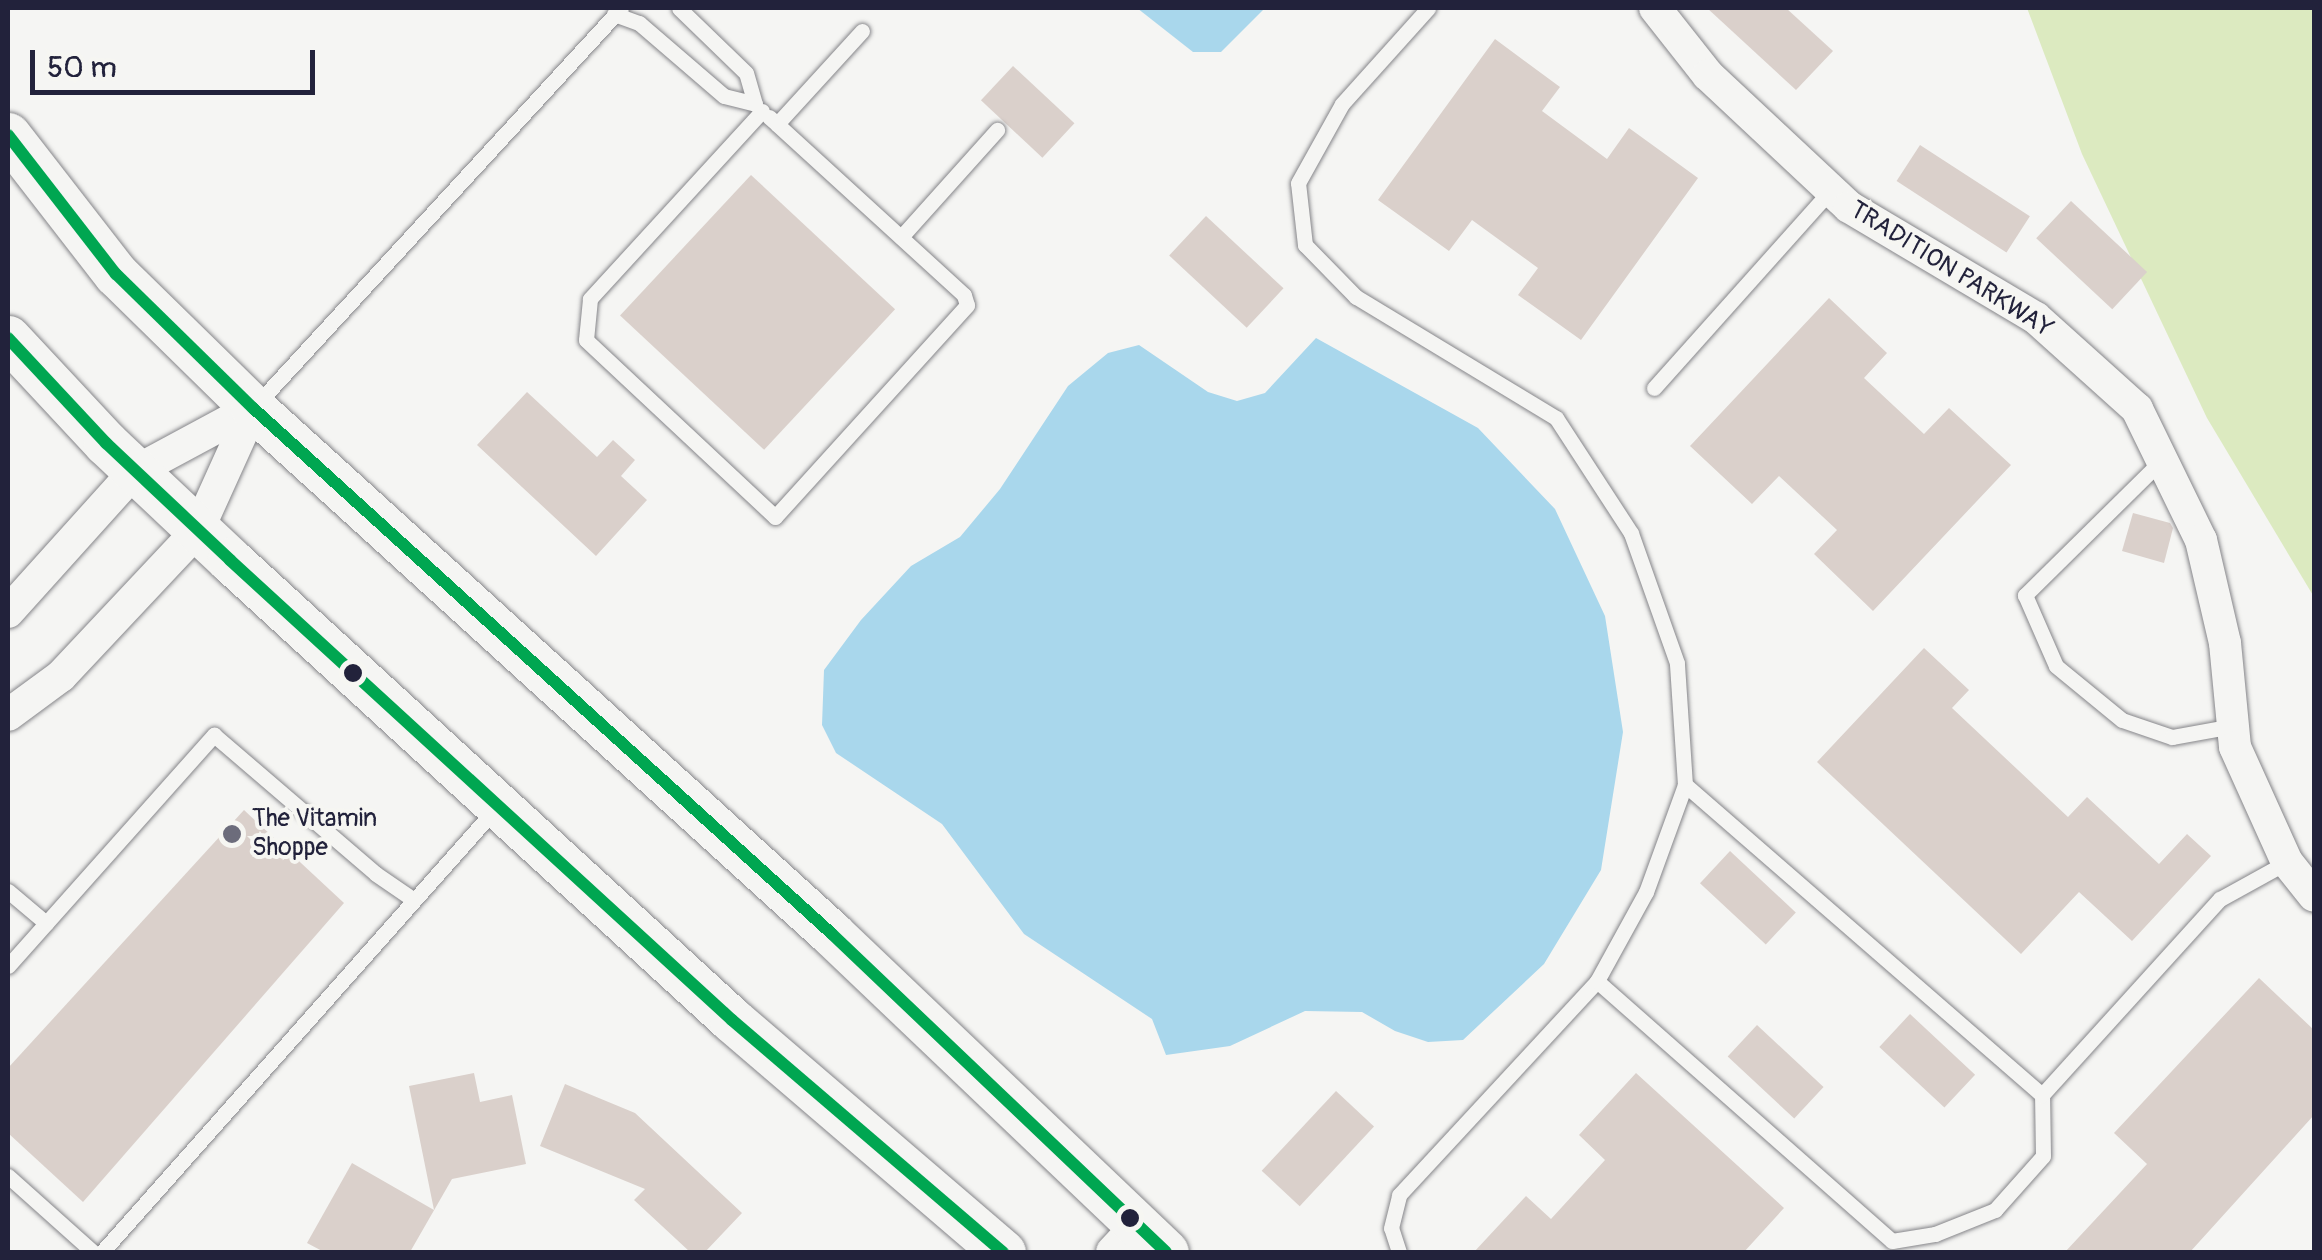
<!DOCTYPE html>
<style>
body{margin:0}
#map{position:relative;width:2322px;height:1260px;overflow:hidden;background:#f5f5f3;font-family:Pangolin,sans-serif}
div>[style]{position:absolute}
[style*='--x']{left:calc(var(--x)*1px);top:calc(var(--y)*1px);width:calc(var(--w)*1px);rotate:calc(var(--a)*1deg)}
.green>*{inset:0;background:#dceac0}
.water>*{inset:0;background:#a9d7ec}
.building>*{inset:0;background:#dad0cb;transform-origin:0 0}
.roads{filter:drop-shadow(0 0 2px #858589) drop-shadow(0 0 2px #858589)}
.lane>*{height:15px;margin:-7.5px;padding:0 7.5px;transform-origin:7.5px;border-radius:7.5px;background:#f5f5f3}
.street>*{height:32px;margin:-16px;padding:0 16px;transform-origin:16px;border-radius:16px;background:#f5f5f3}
.secondary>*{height:45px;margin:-22.5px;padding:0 22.5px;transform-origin:22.5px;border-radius:22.5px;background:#f5f5f3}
.bus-1>*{height:12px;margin:-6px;padding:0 6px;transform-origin:6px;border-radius:6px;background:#00a651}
.dots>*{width:28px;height:28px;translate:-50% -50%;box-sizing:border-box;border:5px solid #f6f6f2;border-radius:50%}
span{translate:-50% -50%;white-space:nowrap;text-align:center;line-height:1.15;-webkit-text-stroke:8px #f6f6f2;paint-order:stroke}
.street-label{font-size:25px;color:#22223b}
.poi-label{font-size:25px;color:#22223b}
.left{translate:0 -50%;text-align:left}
.frame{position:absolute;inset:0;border:10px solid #22223b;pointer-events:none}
.scale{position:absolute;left:30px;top:50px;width:285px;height:45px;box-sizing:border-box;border:5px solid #22223b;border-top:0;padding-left:12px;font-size:30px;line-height:35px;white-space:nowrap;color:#22223b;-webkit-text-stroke:8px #f6f6f2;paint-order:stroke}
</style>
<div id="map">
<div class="green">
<i style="clip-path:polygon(2027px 8px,2314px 8px,2314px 597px,2207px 418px,2082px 154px)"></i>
</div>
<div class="water">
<i style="clip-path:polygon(1137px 8px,1265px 8px,1221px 52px,1193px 52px)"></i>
<i style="clip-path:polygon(1316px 338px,1478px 428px,1555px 509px,1605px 616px,1623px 732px,1601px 870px,1544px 964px,1463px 1040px,1428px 1042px,1395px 1031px,1362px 1012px,1305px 1011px,1230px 1046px,1166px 1055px,1152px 1019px,1024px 934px,942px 824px,836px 753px,822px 725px,824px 670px,861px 620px,911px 566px,960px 537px,1000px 489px,1068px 386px,1108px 353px,1139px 345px,1208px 392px,1237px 401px,1265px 393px)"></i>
</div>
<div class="building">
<i style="clip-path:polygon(1707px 8px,1786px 8px,1833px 51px,1796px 90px)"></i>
<i style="clip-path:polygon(1495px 39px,1560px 87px,1542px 111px,1607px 159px,1629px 128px,1698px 178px,1581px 340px,1518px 295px,1538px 268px,1472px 220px,1449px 251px,1378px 200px)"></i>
<i style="left:1013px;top:66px;width:84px;height:47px;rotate:43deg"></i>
<i style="left:1920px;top:145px;width:131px;height:43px;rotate:33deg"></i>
<i style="left:751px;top:175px;width:197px;height:192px;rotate:43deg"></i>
<i style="left:2071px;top:201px;width:104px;height:51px;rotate:43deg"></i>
<i style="left:1206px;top:216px;width:106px;height:54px;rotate:43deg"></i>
<i style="clip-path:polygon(1829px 298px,1887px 353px,1864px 378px,1924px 434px,1949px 408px,2011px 465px,1873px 611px,1814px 554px,1837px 530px,1779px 476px,1752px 504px,1690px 446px)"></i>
<i style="clip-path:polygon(527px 392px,597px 457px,613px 440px,635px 460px,621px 476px,647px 500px,596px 556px,477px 445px)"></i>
<i style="clip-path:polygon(2133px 513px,2170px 523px,2173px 528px,2164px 563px,2122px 551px)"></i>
<i style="clip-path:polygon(1924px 648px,1969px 690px,1952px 708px,2068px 817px,2087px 797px,2159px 864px,2187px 834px,2211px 856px,2132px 941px,2079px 892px,2021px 954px,1817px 762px)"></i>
<i style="clip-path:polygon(244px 810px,344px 903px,83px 1202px,8px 1133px,8px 1068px)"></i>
<i style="left:1730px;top:851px;width:90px;height:44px;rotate:43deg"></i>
<i style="clip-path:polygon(2259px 978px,2314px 1030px,2314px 1115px,2190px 1252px,2065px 1252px,2147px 1164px,2114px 1133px)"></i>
<i style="left:1910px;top:1014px;width:89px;height:45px;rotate:43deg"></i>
<i style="left:1757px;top:1025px;width:91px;height:43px;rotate:43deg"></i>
<i style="clip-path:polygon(474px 1073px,480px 1102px,512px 1095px,526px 1164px,452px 1179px,410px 1252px,324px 1252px,307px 1243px,352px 1163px,434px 1210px,409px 1086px)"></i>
<i style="clip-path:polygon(1636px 1073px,1784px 1208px,1744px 1252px,1474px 1252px,1526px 1196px,1551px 1219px,1605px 1160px,1579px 1135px)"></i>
<i style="clip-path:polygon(565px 1084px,635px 1113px,742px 1213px,705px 1252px,690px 1252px,634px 1200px,645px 1189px,540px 1146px)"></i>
<i style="left:1336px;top:1091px;width:52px;height:109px;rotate:43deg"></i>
</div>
<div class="roads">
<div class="lane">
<i style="--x:614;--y:14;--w:27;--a:20"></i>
<i style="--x:639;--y:23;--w:112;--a:40.7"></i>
<i style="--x:724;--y:96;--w:32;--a:14"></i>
<i style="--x:755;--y:104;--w:32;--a:-106"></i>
<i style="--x:746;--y:73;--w:93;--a:-135.9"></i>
<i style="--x:762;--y:111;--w:255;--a:132.5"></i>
<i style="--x:590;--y:299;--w:41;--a:95.6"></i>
<i style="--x:586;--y:340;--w:259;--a:43.1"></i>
<i style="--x:775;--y:517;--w:286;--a:-47.8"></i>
<i style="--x:967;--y:305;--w:10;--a:-107"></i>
<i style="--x:964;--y:295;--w:253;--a:-137.6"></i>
<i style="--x:769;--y:117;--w:11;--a:41"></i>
<i style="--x:777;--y:124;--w:126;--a:-47.6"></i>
<i style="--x:901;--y:237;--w:144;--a:-48.1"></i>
<i style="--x:1654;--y:388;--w:266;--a:-48.2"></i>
<i style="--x:256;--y:405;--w:539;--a:-47.4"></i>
<i style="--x:2163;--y:459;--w:194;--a:135.4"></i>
<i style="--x:2025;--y:595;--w:77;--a:66.4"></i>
<i style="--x:2056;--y:666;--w:85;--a:39.3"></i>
<i style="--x:2122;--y:720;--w:53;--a:18.8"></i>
<i style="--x:2172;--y:737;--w:62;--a:-10.2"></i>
<i style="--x:8;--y:891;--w:50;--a:40.1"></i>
<i style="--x:8;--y:966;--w:310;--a:-48.3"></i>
<i style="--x:214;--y:735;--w:213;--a:40.6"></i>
<i style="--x:376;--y:874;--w:46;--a:34.4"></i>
<i style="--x:1597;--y:981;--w:393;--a:41.4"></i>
<i style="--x:1892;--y:1241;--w:44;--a:-9.2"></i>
<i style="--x:1935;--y:1234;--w:65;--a:-21.8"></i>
<i style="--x:1995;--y:1210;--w:72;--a:-48.4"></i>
<i style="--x:2043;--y:1156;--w:61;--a:-90.9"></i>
<i style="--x:2042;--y:1095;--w:473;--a:-139"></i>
<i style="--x:2042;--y:1095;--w:265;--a:-47.8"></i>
<i style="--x:2220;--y:899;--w:77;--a:-28.9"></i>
<i style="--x:8;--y:1176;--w:114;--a:41.8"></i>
<i style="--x:102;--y:1252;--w:594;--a:-48.41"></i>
<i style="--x:1399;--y:1252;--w:25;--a:-108"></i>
<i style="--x:1391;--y:1228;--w:34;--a:-76"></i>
<i style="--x:1399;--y:1195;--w:292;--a:-47.2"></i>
<i style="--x:1597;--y:981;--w:102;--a:-61.2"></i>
<i style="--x:1646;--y:892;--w:114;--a:-70"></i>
<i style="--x:1685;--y:785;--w:122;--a:-93.8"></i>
<i style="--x:1677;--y:663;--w:138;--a:-109.5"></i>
<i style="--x:1631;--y:533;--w:137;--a:-123.1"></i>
<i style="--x:1556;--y:418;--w:234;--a:-148.8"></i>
<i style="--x:1356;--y:297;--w:73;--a:-134.4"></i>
<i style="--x:1305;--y:245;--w:62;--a:-96.4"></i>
<i style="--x:1298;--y:183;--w:90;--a:-60.9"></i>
<i style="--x:1342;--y:104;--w:129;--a:-48.1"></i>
</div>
<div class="street">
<i style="--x:1655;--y:8;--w:85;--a:51.7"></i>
<i style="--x:1708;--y:75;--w:193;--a:43.1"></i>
<i style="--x:1849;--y:207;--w:217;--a:30.7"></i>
<i style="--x:2036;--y:318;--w:136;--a:42"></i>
<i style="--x:2137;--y:409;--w:146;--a:64"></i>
<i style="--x:2201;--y:540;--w:106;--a:76.9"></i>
<i style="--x:2225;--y:643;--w:104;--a:84.5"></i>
<i style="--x:2235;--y:747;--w:126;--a:65.7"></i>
<i style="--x:2287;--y:862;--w:43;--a:51.5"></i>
<i style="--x:8;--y:612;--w:188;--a:-48"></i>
<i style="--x:134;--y:472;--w:135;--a:-28.3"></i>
<i style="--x:8;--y:715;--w:66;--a:-36.3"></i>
<i style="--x:61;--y:676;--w:200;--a:-46.8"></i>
<i style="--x:198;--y:530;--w:134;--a:-65.7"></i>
<i style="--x:1112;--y:1252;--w:37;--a:-47"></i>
</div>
<div class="secondary">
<i style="--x:8;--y:135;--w:176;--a:52.2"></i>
<i style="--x:116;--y:274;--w:192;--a:44.4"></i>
<i style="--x:253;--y:408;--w:782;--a:42.25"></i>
<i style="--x:832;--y:934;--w:461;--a:43.6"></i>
<i style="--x:8;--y:338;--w:144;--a:47"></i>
<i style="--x:106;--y:443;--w:170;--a:43.3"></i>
<i style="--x:230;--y:560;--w:681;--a:42.5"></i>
<i style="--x:732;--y:1020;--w:357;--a:40.6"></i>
</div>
</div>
<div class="bus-1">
<i style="--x:8;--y:135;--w:176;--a:52.2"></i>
<i style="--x:116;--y:274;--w:192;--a:44.4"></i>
<i style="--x:253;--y:408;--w:782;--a:42.25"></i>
<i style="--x:832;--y:934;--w:461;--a:43.6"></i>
<i style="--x:8;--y:338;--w:144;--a:47"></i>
<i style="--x:106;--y:443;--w:170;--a:43.3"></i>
<i style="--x:230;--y:560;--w:681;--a:42.5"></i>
<i style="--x:732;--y:1020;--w:357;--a:40.6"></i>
</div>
<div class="dots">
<i style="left:353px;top:673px;background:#22223b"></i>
<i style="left:232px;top:834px;background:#6c6c7b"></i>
<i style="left:1130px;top:1218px;background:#22223b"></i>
</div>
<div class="street-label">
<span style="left:1951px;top:270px;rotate:32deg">TRADITION PARKWAY</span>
</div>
<div class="poi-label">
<span class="left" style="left:252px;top:834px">The Vitamin<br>Shoppe</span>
</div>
<div class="frame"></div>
<div class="scale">50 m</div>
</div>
